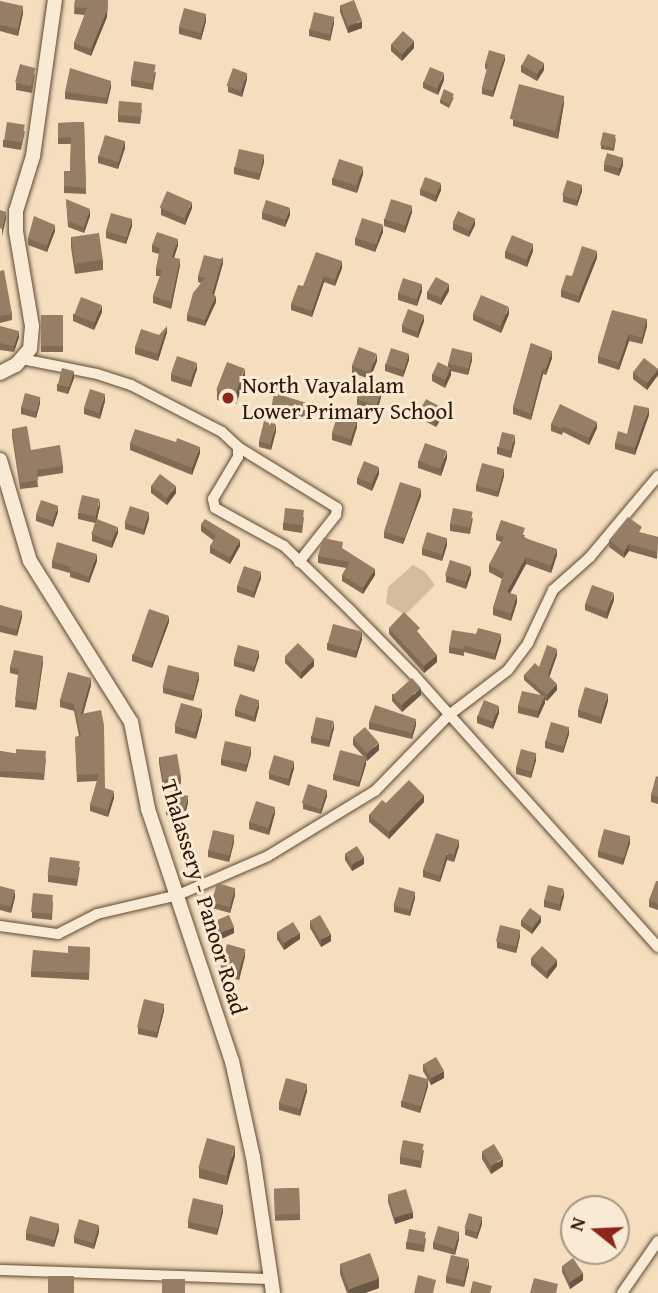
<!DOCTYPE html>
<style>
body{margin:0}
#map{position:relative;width:658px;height:1293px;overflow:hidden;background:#f4debe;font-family:"Gentium Book Plus",serif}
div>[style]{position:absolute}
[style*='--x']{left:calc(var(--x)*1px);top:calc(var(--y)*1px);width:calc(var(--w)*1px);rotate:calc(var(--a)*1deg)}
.green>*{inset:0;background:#d3bc9e}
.roads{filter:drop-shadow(0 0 2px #604830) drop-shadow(0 0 2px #604830)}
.street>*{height:10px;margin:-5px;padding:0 5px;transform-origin:5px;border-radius:5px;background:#f8ead5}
.secondary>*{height:14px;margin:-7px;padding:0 7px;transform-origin:7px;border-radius:7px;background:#f8ead5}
.wall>*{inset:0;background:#806c55;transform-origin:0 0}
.shaded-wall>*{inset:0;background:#685845}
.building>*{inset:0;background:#957e63;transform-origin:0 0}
.dots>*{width:19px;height:19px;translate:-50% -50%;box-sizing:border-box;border:4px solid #f8ead5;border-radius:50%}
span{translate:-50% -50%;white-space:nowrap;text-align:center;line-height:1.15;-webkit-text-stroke:6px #f8ead5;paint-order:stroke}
.poi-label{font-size:23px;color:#2f1600}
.left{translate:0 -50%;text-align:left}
.street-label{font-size:23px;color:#2f1600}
.north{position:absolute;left:560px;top:1195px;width:70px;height:70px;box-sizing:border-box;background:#f8ead5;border:2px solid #a89580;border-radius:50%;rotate:288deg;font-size:19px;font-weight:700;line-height:28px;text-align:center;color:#2f1600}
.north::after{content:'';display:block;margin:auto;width:24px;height:32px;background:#8f2418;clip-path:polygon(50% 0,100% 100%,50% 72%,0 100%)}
</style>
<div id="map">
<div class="green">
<i style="clip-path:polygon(413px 565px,425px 572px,435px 585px,405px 615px,386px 603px,388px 587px)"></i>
</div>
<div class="roads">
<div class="street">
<i style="--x:22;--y:359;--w:76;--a:11.3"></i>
<i style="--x:97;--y:374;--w:36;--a:18"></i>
<i style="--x:131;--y:385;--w:102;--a:27.3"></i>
<i style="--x:222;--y:432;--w:22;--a:43"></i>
<i style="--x:238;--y:447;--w:10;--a:90"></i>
<i style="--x:238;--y:457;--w:49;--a:120.8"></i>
<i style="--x:213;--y:499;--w:9;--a:77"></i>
<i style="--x:215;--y:508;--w:79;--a:28.8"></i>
<i style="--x:284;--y:546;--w:95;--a:44.1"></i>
<i style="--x:352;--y:612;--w:87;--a:45.5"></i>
<i style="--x:413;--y:674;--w:367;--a:48.1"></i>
<i style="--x:238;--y:447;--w:116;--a:31.6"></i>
<i style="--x:337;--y:508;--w:7;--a:98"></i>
<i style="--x:336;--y:515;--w:60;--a:128.2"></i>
<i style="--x:0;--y:926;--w:59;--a:7.9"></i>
<i style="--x:58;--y:934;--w:44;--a:-27.1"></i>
<i style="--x:97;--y:914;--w:83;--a:-13.2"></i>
<i style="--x:178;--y:895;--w:98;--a:-23.4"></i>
<i style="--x:268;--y:856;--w:125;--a:-31.3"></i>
<i style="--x:375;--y:791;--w:106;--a:-45.8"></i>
<i style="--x:449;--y:715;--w:74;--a:-37.3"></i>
<i style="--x:508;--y:670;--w:34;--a:-53"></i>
<i style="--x:528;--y:643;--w:59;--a:-64.7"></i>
<i style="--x:553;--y:590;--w:50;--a:-41.7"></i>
<i style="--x:590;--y:557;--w:106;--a:-50"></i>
<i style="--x:0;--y:1270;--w:271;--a:1.9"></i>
<i style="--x:622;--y:1293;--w:63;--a:-55.3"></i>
</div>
<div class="secondary">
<i style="--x:0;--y:373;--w:18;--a:-27"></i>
<i style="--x:16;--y:365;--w:21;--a:-49"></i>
<i style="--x:30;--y:349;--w:23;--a:-85"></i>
<i style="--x:32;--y:326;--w:96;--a:-99.6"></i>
<i style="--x:16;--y:231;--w:20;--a:-90"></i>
<i style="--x:16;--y:211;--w:58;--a:-72.8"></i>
<i style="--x:33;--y:156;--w:158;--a:-82"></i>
<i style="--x:0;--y:460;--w:105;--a:73.5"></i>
<i style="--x:30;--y:561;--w:190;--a:57.9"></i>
<i style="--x:131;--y:722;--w:89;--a:78.9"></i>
<i style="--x:148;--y:809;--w:266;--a:71.6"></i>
<i style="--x:232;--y:1061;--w:98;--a:77.7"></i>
<i style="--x:253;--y:1157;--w:137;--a:81.6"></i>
</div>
</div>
<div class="wall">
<i style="clip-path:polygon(75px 0,107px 17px,91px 56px,74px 49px,74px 43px,85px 15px,74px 14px)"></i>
<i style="clip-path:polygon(0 1px,23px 13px,18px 36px,0 31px)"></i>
<i style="clip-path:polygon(340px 5px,362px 28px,348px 33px,340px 12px)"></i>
<i style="clip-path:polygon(206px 21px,201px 40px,179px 34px,179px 27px)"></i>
<i style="clip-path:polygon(334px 23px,330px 41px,309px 36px,309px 29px)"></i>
<i style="clip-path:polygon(391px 44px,414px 48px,402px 61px,391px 51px)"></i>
<i style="clip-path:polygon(505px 60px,493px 97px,482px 94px,482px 88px,487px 69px,485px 69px,485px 64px)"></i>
<i style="clip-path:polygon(521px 65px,544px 70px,537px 81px,521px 72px)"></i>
<i style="clip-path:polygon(156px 72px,153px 90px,131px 86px,131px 80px)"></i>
<i style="clip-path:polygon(35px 74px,32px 93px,16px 90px,16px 83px)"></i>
<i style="clip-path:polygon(247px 79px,242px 97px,228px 92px,228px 86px)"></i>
<i style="clip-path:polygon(444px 80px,438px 95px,423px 88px,423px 82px)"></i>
<i style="clip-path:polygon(111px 87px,107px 104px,65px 99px,65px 92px)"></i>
<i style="clip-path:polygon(454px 97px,449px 108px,440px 103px,440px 100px)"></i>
<i style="clip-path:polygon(564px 103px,558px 139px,513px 126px,513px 120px)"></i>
<i style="clip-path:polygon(142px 109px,140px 124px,118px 122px,118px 115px)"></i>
<i style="clip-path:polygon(84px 122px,86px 194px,64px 193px,64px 171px,70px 171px,71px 144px,58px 144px,58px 123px)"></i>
<i style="clip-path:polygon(25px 131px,21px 150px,3px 147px,3px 140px)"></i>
<i style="clip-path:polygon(616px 138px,614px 151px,601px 149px,601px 145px)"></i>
<i style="clip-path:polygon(125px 148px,118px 169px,98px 163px,98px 156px)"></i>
<i style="clip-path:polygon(264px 162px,259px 180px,234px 174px,234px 167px)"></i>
<i style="clip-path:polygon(604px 164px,623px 165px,619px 176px,604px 171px)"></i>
<i style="clip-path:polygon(363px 174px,357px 193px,332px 185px,332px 178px)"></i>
<i style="clip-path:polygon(420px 189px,441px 190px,436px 202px,420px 195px)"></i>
<i style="clip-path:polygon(582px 191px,577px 206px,563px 202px,563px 195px)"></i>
<i style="clip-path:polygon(66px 199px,90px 216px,84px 233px,68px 227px)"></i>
<i style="clip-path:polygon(161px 208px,192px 208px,185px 225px,161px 215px)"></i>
<i style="clip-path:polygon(262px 212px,290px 215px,285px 227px,262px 219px)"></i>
<i style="clip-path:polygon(412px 212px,405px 233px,384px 226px,384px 219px)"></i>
<i style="clip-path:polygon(453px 223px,475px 225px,469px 237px,453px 230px)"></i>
<i style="clip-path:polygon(132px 226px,126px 244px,106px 238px,106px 231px)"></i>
<i style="clip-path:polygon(55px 231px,47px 252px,28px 245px,28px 238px)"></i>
<i style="clip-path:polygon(383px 232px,375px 252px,355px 245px,355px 238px)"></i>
<i style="clip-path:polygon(71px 237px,103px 260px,103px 270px,75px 274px,71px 247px)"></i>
<i style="clip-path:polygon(152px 245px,178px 245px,174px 258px,180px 265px,171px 309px,153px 303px,153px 296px,160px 276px,156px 276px,156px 269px,159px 254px,152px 252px)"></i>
<i style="clip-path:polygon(505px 251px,533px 251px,527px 267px,505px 258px)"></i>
<i style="clip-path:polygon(597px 258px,579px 303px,561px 297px,561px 290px,572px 276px)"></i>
<i style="clip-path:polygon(223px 263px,214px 295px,216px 302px,205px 326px,187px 321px,187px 315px,201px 283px,198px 282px,198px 276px)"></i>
<i style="clip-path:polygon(342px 268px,335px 286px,324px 282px,312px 317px,291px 310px,291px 304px,303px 286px)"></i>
<i style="clip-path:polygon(0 271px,12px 314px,12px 320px,0 323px)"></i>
<i style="clip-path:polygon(422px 291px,417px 306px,398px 300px,398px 293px)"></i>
<i style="clip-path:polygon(449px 291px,441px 305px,427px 299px,427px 292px)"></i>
<i style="clip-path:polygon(102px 312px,94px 330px,73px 321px,73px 314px)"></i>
<i style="clip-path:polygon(473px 314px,509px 314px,501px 333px,473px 320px)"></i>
<i style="left:41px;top:315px;width:22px;height:37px"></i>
<i style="clip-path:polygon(647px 319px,647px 326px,642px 344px,629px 341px,619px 370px,598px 363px,598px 356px)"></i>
<i style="clip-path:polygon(424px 321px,418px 338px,402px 332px,402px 326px)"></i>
<i style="clip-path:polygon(0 326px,19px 337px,14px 352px,0 350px)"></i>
<i style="clip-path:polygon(167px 332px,158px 361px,135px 354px,135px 347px,159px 335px)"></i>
<i style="clip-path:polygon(531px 343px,552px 358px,546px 375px,543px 374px,531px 420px,513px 414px,513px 407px)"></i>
<i style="clip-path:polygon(409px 360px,403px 377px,385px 371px,385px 364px)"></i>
<i style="clip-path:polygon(472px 360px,468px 375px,451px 371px,451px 375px,445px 388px,432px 381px,432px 374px,448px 367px,448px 363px)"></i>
<i style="clip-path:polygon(377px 361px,370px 379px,352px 373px,352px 366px)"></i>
<i style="clip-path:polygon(197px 369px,191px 387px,171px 381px,171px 374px)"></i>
<i style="clip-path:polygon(633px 372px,658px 375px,647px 390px,633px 379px)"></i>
<i style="clip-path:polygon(74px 378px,68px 394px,57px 391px,57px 384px)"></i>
<i style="clip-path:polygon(245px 379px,236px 404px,217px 400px,217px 390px)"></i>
<i style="clip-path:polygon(286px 397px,310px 411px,308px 418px,272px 411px,272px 404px)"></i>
<i style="clip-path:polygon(381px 397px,377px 412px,357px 406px,357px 399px)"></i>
<i style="clip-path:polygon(105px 401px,100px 419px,84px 414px,84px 408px)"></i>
<i style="clip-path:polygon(40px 403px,36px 418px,21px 414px,21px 407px)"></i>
<i style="clip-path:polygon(419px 411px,443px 415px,436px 427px,419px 418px)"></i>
<i style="clip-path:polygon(649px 415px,635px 455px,615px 449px,615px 443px,627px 434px)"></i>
<i style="clip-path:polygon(551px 424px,597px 428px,589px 445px,563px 432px,562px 435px,551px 431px)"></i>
<i style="clip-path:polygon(357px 427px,351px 446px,332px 440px,332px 433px)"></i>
<i style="clip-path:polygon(12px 429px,31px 450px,63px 466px,63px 473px,37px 477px,38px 487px,20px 489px,12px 436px)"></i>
<i style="clip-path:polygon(276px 431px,271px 450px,259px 447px,259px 441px)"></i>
<i style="clip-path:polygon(515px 442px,511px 458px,497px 454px,497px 447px)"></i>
<i style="clip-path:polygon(130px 443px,200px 453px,192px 475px,130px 450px)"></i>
<i style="clip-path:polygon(447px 458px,441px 476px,418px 468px,418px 461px)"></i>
<i style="clip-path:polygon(379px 474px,372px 491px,357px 484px,357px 478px)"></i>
<i style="clip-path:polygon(504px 476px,498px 497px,476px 491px,476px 485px)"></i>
<i style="clip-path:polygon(151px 486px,176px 493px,167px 505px,151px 493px)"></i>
<i style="clip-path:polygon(421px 496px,403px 544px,384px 538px,384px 532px)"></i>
<i style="clip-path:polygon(100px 506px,97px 519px,118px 533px,112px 548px,92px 541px,92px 534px,95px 523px,78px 519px,78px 513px)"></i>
<i style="clip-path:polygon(58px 512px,53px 527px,36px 521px,36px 515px)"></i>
<i style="clip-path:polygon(304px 517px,302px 533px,283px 530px,283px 523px)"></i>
<i style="clip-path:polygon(473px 518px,470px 534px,450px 531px,450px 524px)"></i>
<i style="clip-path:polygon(149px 519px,144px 535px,125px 529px,125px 523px)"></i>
<i style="clip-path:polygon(201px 524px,240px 546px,230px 564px,210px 553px,210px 546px,214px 541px,201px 531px)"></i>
<i style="clip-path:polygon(642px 533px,658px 537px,657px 559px,629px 551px,624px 558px,609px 547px,609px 540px)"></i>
<i style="clip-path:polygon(496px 534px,525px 535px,524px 537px,557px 555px,551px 573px,526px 564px,510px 593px,517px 602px,511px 621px,493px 615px,493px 608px,502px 579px,489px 572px,489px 565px,501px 542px,496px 540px)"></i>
<i style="clip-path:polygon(447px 545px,442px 561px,422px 555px,422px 548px)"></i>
<i style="clip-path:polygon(343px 549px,375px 575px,363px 594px,342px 581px,342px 575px,346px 568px,318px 563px,318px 556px)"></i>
<i style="clip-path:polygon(52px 561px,97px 561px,89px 583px,70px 577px,70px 573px,52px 568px)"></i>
<i style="clip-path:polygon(471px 574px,466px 589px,446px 582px,446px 575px)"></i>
<i style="clip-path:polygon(261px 578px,254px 598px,237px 592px,237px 586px)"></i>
<i style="clip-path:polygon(614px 600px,607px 619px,585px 610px,585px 604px)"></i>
<i style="clip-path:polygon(0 605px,22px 617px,17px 636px,0 632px)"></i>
<i style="clip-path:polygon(169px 622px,152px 668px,132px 661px,132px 655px)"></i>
<i style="clip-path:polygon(389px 628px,420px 634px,420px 635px,437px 662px,424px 673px,389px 634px)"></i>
<i style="clip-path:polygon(362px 639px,356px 658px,327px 650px,327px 643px)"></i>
<i style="clip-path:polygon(501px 641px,495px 660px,464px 652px,464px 656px,449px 653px,449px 647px)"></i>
<i style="clip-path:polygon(557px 655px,549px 677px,557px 690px,547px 701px,545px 700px,545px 703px,538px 718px,518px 713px,518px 706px,541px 695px,524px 680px,524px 675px,539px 667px)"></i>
<i style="clip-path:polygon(259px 657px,254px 672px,234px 666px,234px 660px)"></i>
<i style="clip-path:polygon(285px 657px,314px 666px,301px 679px,285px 663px)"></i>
<i style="clip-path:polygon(43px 662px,36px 710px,15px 707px,18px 675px,10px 673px,10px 667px)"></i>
<i style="clip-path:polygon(199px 679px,193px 701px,163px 693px,163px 687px)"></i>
<i style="clip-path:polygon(91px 685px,83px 714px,105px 788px,114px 798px,108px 817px,90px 811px,90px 805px,97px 781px,77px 782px,75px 737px,79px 736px,74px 711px,60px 707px,60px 700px)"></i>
<i style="clip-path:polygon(392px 694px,421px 695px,402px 712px,392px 701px)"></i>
<i style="clip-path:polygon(608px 701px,601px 724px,578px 717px,578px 710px)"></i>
<i style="clip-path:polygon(259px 707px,255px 722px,235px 716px,235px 710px)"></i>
<i style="clip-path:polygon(499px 713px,493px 729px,477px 723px,477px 716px)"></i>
<i style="clip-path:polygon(202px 716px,196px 739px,175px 733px,175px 726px)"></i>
<i style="clip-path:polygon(369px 722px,416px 725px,412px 739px,369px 729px)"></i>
<i style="clip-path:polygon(334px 728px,329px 747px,311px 743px,311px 736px)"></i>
<i style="clip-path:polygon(569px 734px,563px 753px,545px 748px,545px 741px)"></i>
<i style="clip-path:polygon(353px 738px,379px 750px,367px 761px,366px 759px,366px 764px,359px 787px,333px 780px,333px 774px,364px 757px,353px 745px)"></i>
<i style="clip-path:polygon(0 751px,46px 758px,44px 780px,0 777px)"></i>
<i style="clip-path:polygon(251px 754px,246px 772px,221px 765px,221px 759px)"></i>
<i style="clip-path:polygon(159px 757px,181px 777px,181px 784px,163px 787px,159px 763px)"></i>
<i style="clip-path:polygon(536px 760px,531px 778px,516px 774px,516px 767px)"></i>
<i style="clip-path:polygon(294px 768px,289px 786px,269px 779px,269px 773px)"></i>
<i style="clip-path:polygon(658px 777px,658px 804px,651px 802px,651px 795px)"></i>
<i style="clip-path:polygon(327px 796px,321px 814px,303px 809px,303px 803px)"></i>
<i style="clip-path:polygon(188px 802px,184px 820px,166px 815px,166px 809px)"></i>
<i style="clip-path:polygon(424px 802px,389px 839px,369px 822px,369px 815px,386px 803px)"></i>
<i style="clip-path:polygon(275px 813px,269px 835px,249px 829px,249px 822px)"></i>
<i style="clip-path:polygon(234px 842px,229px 862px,208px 857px,208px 850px)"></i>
<i style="clip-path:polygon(630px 843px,623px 865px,598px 857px,598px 851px)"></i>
<i style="clip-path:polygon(459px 846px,454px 862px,447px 860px,440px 882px,423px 877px,423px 870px)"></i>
<i style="clip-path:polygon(345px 854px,364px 864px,352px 871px,345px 860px)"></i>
<i style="clip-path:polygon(80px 867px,77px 886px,48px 882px,48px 875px)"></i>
<i style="clip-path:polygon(658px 881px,658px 910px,649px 907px,649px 900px)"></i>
<i style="clip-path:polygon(0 886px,15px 897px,11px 913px,0 910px)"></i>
<i style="clip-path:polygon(235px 895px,230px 913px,212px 908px,212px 902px)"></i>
<i style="clip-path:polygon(564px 896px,560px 911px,544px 907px,544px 900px)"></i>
<i style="clip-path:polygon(415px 898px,410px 916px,394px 912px,394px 905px)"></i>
<i style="clip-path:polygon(53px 901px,52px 920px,32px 918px,32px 912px)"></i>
<i style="clip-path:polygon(521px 920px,541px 922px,532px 934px,521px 926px)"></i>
<i style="clip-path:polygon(310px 921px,331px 941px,321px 947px,310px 928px)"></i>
<i style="clip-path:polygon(212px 922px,234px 933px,217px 941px,212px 929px)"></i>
<i style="clip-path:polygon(277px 932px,300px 939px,284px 950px,277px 939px)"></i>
<i style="clip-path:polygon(520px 936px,516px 953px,497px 948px,497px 942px)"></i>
<i style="clip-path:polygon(90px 947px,89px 980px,31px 977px,31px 971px,68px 953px)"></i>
<i style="clip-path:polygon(245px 956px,239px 980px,220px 975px,220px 968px)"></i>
<i style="clip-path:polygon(531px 958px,557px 966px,547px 979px,531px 965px)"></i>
<i style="clip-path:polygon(164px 1011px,157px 1038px,138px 1034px,138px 1027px)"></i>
<i style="clip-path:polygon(423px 1064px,444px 1078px,431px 1085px,423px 1071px)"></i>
<i style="clip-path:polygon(428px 1086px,420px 1113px,401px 1107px,401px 1101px)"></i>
<i style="clip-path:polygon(307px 1091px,300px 1116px,279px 1110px,279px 1103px)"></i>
<i style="clip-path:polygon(424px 1150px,421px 1168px,400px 1164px,400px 1157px)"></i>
<i style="clip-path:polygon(482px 1152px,503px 1166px,491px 1174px,482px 1159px)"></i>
<i style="clip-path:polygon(235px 1156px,227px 1185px,199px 1178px,199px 1168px)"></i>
<i style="left:299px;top:1188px;width:32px;height:25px;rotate:88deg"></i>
<i style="clip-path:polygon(388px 1195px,413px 1218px,395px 1224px,388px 1202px)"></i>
<i style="clip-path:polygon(223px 1212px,217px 1235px,188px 1228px,188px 1221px)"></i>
<i style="clip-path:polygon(482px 1224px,477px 1239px,465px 1235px,465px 1229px)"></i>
<i style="clip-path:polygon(59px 1230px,54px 1247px,26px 1240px,26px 1233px)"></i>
<i style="clip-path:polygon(99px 1232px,94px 1249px,74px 1243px,74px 1237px)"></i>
<i style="clip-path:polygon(426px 1238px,424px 1252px,406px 1249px,406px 1242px)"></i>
<i style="clip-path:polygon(459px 1239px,455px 1255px,433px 1249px,433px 1242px)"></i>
<i style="clip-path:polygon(340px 1264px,379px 1288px,365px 1293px,347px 1293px,340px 1274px)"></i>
<i style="clip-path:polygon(469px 1266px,464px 1287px,446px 1283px,446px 1276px)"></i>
<i style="clip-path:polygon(562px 1266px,583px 1280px,570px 1289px,562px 1272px)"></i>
</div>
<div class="shaded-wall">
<i style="clip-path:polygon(108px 0,107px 17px,91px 56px,91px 49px)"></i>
<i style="clip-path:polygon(23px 6px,23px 13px,18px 36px,18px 29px)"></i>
<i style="clip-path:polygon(206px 14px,206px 21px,201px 40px,201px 33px)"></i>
<i style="clip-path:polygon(334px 17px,334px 23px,330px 41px,330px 34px)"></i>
<i style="clip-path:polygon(362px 21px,362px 28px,348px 33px,348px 27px)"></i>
<i style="clip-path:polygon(414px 41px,414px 48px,402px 61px,402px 54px)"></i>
<i style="clip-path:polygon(505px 55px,505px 60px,493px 97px,493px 91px)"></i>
<i style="clip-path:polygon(544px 63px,544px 70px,537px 81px,537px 75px)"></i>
<i style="clip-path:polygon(247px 73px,247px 79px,242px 97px,242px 90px)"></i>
<i style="clip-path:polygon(444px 73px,444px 80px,438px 95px,438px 88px)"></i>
<i style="clip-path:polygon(111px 81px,111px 87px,107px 104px,107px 98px)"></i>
<i style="clip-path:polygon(564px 96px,564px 103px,558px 139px,558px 132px)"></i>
<i style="clip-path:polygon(125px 141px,125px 148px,118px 169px,118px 162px)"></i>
<i style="clip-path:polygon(264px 155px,264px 162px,259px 180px,259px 174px)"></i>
<i style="clip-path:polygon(623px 158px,623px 165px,619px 176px,619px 169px)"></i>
<i style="clip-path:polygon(363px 167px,363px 174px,357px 193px,357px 186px)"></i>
<i style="clip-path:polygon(441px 183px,441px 190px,436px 202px,436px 195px)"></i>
<i style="clip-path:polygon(582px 185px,582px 191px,577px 206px,577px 200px)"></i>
<i style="clip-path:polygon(192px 202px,192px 208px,185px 225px,185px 218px)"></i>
<i style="clip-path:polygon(412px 206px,412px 212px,405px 233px,405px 226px)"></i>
<i style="clip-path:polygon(290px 208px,290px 215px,285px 227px,285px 221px)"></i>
<i style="clip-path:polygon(90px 209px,90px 216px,84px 233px,84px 227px)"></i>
<i style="clip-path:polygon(6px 212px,6px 219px,2px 236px,2px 229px)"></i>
<i style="clip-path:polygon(132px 219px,132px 226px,126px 244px,126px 238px)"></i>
<i style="clip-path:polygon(475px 219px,475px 225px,469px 237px,469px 231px)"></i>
<i style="clip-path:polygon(55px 225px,55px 231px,47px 252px,47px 246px)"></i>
<i style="clip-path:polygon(383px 225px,383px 232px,375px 252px,375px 246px)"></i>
<i style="clip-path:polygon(178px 239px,178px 245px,172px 264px,172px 257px)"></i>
<i style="clip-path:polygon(533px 244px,533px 251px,527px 267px,527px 260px)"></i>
<i style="clip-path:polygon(597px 251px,597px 258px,579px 303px,579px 296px)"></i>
<i style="clip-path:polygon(223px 257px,223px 263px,212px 301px,212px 294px)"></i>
<i style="clip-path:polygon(180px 259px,180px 265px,171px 309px,171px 302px)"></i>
<i style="clip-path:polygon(342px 261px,342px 268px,335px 286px,335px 280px)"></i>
<i style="clip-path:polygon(324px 276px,324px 282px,312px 317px,312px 311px)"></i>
<i style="clip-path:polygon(422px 284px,422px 291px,417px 306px,417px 299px)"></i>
<i style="clip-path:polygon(449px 284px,449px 291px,441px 305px,441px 298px)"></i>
<i style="clip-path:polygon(216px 296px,216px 302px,205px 326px,205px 320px)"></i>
<i style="clip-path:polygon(102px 305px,102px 312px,94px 330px,94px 323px)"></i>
<i style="clip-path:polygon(509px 307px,509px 314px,501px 333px,501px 326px)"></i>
<i style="clip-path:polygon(424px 315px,424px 321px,418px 338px,418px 332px)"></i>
<i style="clip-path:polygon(647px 319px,647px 326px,642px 344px,642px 338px)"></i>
<i style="clip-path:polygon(167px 326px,167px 332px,158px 361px,158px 354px)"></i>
<i style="clip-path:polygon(19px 331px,19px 337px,14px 352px,14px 346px)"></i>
<i style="clip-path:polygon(629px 334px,629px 341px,619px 370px,619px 363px)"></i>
<i style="clip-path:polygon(552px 351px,552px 358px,546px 375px,546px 369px)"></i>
<i style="clip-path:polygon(472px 353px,472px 360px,468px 375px,468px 369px)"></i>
<i style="clip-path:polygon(377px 354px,377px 361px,370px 379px,370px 373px)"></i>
<i style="clip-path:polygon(409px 354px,409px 360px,403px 377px,403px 370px)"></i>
<i style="clip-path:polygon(197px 363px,197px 369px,191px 387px,191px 381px)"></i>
<i style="clip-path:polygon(451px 368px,451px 375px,445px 388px,445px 381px)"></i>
<i style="clip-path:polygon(543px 368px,543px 374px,531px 420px,531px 414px)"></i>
<i style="clip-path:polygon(245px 369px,245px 379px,236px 404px,236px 394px)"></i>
<i style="clip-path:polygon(658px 369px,658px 375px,647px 390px,647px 383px)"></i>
<i style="clip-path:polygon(74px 371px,74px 378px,68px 394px,68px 388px)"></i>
<i style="clip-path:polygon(381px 391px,381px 397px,377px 412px,377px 405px)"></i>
<i style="clip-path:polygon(105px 394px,105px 401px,100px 419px,100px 412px)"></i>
<i style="clip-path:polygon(40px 397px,40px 403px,36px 418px,36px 411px)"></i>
<i style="clip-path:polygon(443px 408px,443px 415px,436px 427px,436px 421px)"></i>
<i style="clip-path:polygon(649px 408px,649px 415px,635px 455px,635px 448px)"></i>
<i style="clip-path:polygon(357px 420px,357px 427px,351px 446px,351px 439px)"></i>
<i style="clip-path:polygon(597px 422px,597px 428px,589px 445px,589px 438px)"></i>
<i style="clip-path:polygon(276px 424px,276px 431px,271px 450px,271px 443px)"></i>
<i style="clip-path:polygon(515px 435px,515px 442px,511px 458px,511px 451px)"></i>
<i style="clip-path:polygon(200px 447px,200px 453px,192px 475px,192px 468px)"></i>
<i style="clip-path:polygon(447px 451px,447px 458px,441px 476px,441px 469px)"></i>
<i style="clip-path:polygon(379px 467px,379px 474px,372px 491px,372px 484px)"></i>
<i style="clip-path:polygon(504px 469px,504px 476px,498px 497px,498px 491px)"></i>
<i style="clip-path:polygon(176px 486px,176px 493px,167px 505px,167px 498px)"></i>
<i style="clip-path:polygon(421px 489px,421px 496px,403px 544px,403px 538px)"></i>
<i style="clip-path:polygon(100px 499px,100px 506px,96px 524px,96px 517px)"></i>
<i style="clip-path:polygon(58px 506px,58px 512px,53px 527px,53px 521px)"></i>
<i style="clip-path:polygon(149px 512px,149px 519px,144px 535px,144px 529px)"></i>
<i style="clip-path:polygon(118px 527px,118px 533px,112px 548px,112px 541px)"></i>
<i style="clip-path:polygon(447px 538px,447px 545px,442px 561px,442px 554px)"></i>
<i style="clip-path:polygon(240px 540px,240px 546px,230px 564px,230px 558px)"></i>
<i style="clip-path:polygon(629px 544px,629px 551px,624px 558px,624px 552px)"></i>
<i style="clip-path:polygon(557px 549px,557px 555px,551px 573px,551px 566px)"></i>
<i style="clip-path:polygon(97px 554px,97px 561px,89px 583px,89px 577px)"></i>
<i style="clip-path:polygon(526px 557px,526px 564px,507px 599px,507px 592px)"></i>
<i style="clip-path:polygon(471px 567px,471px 574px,466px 589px,466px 582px)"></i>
<i style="clip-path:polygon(375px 569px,375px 575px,363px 594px,363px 588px)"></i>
<i style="clip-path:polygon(261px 572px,261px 578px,254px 598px,254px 591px)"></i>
<i style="clip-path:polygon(614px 593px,614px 600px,607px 619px,607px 612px)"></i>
<i style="clip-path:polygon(517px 595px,517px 602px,511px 621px,511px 614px)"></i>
<i style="clip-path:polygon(22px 611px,22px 617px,17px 636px,17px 630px)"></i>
<i style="clip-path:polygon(169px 616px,169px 622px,152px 668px,152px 661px)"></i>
<i style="clip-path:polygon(362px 632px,362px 639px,356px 658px,356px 651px)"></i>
<i style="clip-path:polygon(501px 634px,501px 641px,495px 660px,495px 654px)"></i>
<i style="clip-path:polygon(557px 649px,557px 655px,548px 681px,548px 675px)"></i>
<i style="clip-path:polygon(259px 651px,259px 657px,254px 672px,254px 666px)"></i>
<i style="clip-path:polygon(437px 655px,437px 662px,424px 673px,424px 666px)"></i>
<i style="clip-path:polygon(43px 656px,43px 662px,36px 710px,36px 703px)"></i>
<i style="clip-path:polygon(314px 659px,314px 666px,301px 679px,301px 673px)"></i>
<i style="clip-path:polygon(199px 673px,199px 679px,193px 701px,193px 694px)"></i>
<i style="clip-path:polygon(91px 678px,91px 685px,81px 721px,81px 714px)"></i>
<i style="clip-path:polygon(557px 684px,557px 690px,547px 701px,547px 695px)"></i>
<i style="clip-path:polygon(421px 688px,421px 695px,402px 712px,402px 705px)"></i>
<i style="clip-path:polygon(608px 694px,608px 701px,601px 724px,601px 717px)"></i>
<i style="clip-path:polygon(545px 696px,545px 703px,538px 718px,538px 711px)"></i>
<i style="clip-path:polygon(259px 700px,259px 707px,255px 722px,255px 715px)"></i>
<i style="clip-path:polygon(499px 706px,499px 713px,493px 729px,493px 722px)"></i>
<i style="clip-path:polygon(202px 709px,202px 716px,196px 739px,196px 732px)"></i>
<i style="clip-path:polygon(416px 719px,416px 725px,412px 739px,412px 733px)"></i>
<i style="clip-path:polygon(334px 721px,334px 728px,329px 747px,329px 741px)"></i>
<i style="clip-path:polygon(569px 727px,569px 734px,563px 753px,563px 747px)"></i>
<i style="clip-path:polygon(379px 743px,379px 750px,367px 761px,367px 754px)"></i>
<i style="clip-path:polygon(251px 747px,251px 754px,246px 772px,246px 765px)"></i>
<i style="clip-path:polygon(536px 753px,536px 760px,531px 778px,531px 771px)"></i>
<i style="clip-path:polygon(366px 757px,366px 764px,359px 787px,359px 781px)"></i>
<i style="clip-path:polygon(294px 761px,294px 768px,289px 786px,289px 779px)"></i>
<i style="clip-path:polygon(327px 790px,327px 796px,321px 814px,321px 808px)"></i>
<i style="clip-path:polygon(114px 791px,114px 798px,108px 817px,108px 810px)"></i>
<i style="clip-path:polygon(424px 795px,424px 802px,389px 839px,389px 832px)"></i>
<i style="clip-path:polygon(188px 796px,188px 802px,184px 820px,184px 813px)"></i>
<i style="clip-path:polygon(275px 807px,275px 813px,269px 835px,269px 828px)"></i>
<i style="clip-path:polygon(234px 835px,234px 842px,229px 862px,229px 856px)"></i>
<i style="clip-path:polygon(630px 836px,630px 843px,623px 865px,623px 858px)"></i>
<i style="clip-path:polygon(459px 840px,459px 846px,454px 862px,454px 855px)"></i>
<i style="clip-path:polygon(447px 853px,447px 860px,440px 882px,440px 876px)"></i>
<i style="clip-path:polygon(364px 857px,364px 864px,352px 871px,352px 865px)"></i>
<i style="clip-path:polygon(235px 888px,235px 895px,230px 913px,230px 907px)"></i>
<i style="clip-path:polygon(564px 889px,564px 896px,560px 911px,560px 904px)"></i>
<i style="clip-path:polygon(15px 890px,15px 897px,11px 913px,11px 906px)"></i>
<i style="clip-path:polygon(415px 892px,415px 898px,410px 916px,410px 910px)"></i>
<i style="clip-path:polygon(541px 916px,541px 922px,532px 934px,532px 927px)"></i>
<i style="clip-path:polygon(234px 927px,234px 933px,217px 941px,217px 934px)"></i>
<i style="clip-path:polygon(520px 930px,520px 936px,516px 953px,516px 946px)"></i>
<i style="clip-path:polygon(300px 933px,300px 939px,284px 950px,284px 943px)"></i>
<i style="clip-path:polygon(331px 934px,331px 941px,321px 947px,321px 940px)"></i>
<i style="clip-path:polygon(245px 949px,245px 956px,239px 980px,239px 973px)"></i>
<i style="clip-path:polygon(557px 960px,557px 966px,547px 979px,547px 972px)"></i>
<i style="clip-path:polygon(164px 1004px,164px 1011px,157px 1038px,157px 1032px)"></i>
<i style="clip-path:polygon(444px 1071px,444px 1078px,431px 1085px,431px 1078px)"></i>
<i style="clip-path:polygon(428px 1079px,428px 1086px,420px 1113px,420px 1106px)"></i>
<i style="clip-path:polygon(307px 1084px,307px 1091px,300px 1116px,300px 1109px)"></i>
<i style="clip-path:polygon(235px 1146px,235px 1156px,227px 1185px,227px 1176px)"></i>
<i style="clip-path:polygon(503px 1159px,503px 1166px,491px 1174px,491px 1167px)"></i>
<i style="clip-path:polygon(223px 1205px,223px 1212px,217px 1235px,217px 1229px)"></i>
<i style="clip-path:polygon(413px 1212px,413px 1218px,395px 1224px,395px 1217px)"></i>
<i style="clip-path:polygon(482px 1217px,482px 1224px,477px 1239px,477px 1233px)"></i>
<i style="clip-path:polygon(59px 1224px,59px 1230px,54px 1247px,54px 1240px)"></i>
<i style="clip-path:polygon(99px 1225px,99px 1232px,94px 1249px,94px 1242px)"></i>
<i style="clip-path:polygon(459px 1232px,459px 1239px,455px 1255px,455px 1248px)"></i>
<i style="clip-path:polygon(469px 1259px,469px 1266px,464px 1287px,464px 1281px)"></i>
<i style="clip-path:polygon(583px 1273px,583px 1280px,570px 1289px,570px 1282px)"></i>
<i style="clip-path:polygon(379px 1278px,379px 1288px,365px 1293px,349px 1293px,349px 1289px)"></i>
</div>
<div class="building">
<i style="clip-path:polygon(75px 0,108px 0,107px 11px,91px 49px,74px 43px,87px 8px,74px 7px)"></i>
<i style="left:354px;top:0;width:22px;height:15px;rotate:69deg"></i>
<i style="clip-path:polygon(0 1px,23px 6px,18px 29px,0 25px)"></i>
<i style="left:184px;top:8px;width:23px;height:20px;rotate:15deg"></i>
<i style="left:314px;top:12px;width:21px;height:18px;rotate:14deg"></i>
<i style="left:403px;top:31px;width:15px;height:18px;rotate:42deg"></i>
<i style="clip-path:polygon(489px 50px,505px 55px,493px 91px,482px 88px,488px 64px,485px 64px)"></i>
<i style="left:528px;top:54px;width:18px;height:13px;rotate:29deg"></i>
<i style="left:134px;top:61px;width:22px;height:19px;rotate:10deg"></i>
<i style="left:20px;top:64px;width:16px;height:19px;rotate:15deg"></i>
<i style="left:430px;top:67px;width:15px;height:17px;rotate:23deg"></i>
<i style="clip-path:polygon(70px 68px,111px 81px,107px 98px,65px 92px)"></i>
<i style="left:233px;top:68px;width:15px;height:19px;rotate:20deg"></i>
<i style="left:519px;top:84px;width:47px;height:36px;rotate:15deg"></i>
<i style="clip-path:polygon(444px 89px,454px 94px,449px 104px,440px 100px)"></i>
<i style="left:119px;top:101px;width:23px;height:14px;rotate:5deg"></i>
<i style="left:7px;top:122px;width:18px;height:18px;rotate:9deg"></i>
<i style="clip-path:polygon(84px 122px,86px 188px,64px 186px,64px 171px,70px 171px,71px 137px,58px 138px,58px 123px)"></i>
<i style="left:603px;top:132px;width:13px;height:13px;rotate:13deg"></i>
<i style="left:105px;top:135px;width:21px;height:22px;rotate:17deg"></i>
<i style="left:239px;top:149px;width:26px;height:19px;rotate:13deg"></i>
<i style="left:607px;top:153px;width:17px;height:11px;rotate:17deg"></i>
<i style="left:339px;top:159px;width:25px;height:20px;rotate:18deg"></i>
<i style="left:425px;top:177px;width:17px;height:13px;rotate:21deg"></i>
<i style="left:567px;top:180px;width:16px;height:16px;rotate:18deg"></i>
<i style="left:167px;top:191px;width:27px;height:18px;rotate:24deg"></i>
<i style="clip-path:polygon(66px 199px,90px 209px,84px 227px,68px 221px)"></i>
<i style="left:391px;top:199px;width:22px;height:21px;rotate:18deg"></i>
<i style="left:266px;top:200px;width:25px;height:13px;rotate:18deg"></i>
<i style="clip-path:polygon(0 210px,6px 212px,2px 229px,0 228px)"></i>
<i style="left:458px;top:211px;width:19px;height:13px;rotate:25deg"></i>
<i style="left:111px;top:213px;width:22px;height:19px;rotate:16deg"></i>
<i style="clip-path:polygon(34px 216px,55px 225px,47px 246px,28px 238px)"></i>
<i style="left:362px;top:218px;width:22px;height:21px;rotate:18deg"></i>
<i style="clip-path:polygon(157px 232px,178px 239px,172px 257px,180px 259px,171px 302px,153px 296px,162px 270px,156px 269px,160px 248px,152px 245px)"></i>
<i style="left:99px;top:233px;width:27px;height:28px;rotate:82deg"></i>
<i style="left:512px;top:235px;width:23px;height:17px;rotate:23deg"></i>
<i style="clip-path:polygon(582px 246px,597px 251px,579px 296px,561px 290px,566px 275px,572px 276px)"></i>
<i style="clip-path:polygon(316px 252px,342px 261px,335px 280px,324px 276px,312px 311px,291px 304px,298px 285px,303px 286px)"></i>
<i style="clip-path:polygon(204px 255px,220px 259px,223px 257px,212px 294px,216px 296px,205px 320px,187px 315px,193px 293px,205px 278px,198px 276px)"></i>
<i style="clip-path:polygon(4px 270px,12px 314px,0 316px,0 271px)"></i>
<i style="clip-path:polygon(436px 277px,449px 284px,441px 298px,427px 292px)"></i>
<i style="left:403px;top:278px;width:20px;height:16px;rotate:18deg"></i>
<i style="left:481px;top:295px;width:30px;height:21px;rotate:23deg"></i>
<i style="left:81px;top:297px;width:22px;height:19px;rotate:21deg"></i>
<i style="left:408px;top:309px;width:17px;height:18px;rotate:21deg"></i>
<i style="clip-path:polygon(612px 310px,647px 319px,642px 338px,629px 334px,619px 363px,598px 356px)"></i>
<i style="left:41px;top:315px;width:22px;height:31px"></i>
<i style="clip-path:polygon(0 326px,19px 331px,14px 346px,0 343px)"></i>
<i style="clip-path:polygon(167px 326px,158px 354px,135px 347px,141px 329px,159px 335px)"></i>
<i style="clip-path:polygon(531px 343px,552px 351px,546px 369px,543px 368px,531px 414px,513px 407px)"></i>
<i style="left:359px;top:347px;width:19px;height:20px;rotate:21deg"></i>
<i style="left:391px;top:348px;width:19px;height:17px;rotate:18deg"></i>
<i style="left:452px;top:348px;width:21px;height:16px;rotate:14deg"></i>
<i style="left:177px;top:356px;width:21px;height:19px;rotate:19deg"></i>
<i style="left:644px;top:358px;width:18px;height:18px;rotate:38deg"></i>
<i style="left:227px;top:362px;width:19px;height:30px;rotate:21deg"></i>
<i style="left:438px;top:362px;width:14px;height:13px;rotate:25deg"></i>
<i style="left:62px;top:368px;width:12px;height:17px;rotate:14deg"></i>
<i style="left:361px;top:385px;width:21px;height:15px;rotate:17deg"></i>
<i style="clip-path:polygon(275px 387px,287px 389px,284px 396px,310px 404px,308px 411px,272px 404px)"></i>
<i style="left:90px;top:389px;width:16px;height:20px;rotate:18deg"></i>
<i style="left:25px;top:393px;width:16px;height:15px;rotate:15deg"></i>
<i style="left:426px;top:399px;width:19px;height:14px;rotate:28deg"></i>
<i style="clip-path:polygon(560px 404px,597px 422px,589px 438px,563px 426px,562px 429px,551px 424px)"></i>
<i style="clip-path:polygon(634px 405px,649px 408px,635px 448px,615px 443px,618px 431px,627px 434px)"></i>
<i style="left:338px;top:414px;width:20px;height:20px;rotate:18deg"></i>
<i style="left:264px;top:421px;width:12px;height:21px;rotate:14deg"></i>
<i style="clip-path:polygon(27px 426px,31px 450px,60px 445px,63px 466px,37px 470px,38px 480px,20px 483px,12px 429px)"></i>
<i style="clip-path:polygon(135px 429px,176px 442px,177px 438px,200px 447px,192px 468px,130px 443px)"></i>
<i style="left:502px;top:432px;width:13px;height:16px;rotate:13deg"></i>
<i style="left:425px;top:443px;width:23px;height:19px;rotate:20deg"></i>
<i style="left:364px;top:461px;width:16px;height:18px;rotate:22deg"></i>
<i style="left:482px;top:463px;width:23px;height:23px;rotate:15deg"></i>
<i style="left:160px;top:474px;width:20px;height:15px;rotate:37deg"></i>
<i style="left:400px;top:482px;width:22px;height:52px;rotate:18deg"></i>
<i style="left:82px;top:495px;width:18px;height:18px;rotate:13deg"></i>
<i style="left:41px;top:500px;width:18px;height:16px;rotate:19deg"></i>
<i style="left:130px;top:506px;width:20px;height:18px;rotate:18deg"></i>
<i style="left:285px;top:508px;width:19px;height:15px;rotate:6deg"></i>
<i style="left:453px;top:508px;width:20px;height:16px;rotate:11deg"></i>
<i style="clip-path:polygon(628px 517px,642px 527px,639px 532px,658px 537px,657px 552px,629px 544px,624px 552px,609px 540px)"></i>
<i style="left:97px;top:519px;width:22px;height:16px;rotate:21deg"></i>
<i style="clip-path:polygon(205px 519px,240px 540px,230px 558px,210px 546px,216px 536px,201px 524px)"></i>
<i style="clip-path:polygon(501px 520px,525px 528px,522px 537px,557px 549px,551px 566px,526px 557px,507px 592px,517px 595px,511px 614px,493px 608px,504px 573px,489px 565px,504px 537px,496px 534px)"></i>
<i style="left:427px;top:532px;width:21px;height:17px;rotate:17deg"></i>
<i style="clip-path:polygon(323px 538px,343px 542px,342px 548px,375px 569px,363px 588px,342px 575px,350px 562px,318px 556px)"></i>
<i style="clip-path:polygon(57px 542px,97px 554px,89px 577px,70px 570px,71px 567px,52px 561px)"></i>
<i style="left:450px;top:560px;width:22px;height:16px;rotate:18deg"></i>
<i style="left:244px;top:566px;width:18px;height:21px;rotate:19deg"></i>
<i style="left:592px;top:585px;width:23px;height:20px;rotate:20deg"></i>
<i style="clip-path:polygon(0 605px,22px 611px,17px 630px,0 625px)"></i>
<i style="left:149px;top:609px;width:21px;height:49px;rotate:19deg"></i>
<i style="clip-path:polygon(404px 612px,420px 628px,417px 631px,437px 655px,424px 666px,389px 628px)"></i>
<i style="left:333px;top:624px;width:30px;height:20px;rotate:15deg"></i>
<i style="clip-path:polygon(478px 628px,501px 634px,495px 654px,464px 645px,464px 649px,449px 647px,452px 630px,476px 634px)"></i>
<i style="left:298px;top:643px;width:23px;height:19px;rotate:45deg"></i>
<i style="left:238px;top:645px;width:22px;height:16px;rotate:16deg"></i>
<i style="clip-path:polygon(547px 645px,557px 649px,548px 675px,557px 684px,547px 695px,524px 675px,535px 663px,539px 667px)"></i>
<i style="clip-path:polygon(14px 650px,43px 656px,36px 703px,15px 700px,19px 669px,10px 667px)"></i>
<i style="left:168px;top:665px;width:32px;height:23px;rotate:14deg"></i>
<i style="clip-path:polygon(68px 672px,91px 678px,81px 714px,101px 710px,104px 725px,105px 788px,114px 791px,108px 810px,90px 805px,99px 774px,77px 775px,75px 737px,81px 736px,74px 704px,60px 700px)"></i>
<i style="left:412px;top:678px;width:13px;height:26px;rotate:48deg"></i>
<i style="left:585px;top:687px;width:24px;height:24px;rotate:17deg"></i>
<i style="clip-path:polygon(522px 691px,545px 696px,538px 711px,518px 706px)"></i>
<i style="left:240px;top:694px;width:20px;height:17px;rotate:18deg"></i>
<i style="left:484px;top:700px;width:16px;height:17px;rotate:22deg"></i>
<i style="left:181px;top:703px;width:22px;height:24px;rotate:16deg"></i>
<i style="clip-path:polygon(375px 705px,416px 719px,412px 733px,369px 722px)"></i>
<i style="left:316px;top:717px;width:18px;height:20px;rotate:13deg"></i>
<i style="left:551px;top:722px;width:19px;height:20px;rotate:16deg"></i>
<i style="left:365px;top:727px;width:21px;height:16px;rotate:49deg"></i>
<i style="left:225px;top:741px;width:27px;height:18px;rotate:13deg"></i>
<i style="clip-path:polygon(16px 749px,46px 751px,44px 773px,0 771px,0 751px,16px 754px)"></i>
<i style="left:521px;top:749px;width:16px;height:19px;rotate:15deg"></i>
<i style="left:340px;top:750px;width:27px;height:25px;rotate:15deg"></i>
<i style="left:177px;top:754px;width:23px;height:18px;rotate:80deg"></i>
<i style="left:274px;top:755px;width:21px;height:19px;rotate:17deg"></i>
<i style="clip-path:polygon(656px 776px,658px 777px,658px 797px,651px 795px)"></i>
<i style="clip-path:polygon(409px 780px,424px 795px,389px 832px,369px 815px,382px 800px,386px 803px)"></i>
<i style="left:308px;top:784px;width:20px;height:20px;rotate:18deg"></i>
<i style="left:171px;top:791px;width:18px;height:19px;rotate:16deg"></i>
<i style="left:256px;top:801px;width:20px;height:22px;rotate:18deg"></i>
<i style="left:604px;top:829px;width:27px;height:23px;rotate:15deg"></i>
<i style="left:213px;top:830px;width:22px;height:21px;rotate:13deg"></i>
<i style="clip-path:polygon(436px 833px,459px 840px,454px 855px,447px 853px,440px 876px,423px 870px)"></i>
<i style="left:357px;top:846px;width:13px;height:14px;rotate:58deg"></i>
<i style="left:50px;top:857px;width:30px;height:18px;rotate:8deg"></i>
<i style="clip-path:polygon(656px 881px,658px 881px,658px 904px,649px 900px)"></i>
<i style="left:217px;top:883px;width:19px;height:20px;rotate:16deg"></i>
<i style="left:548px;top:885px;width:16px;height:16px;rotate:14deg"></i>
<i style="clip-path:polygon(0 886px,15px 890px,11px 906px,0 904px)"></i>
<i style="left:399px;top:887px;width:17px;height:19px;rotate:17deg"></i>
<i style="left:33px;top:893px;width:20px;height:19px;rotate:6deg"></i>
<i style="left:530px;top:908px;width:14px;height:15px;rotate:36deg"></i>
<i style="left:229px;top:915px;width:13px;height:18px;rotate:67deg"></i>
<i style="left:320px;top:915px;width:22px;height:12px;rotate:60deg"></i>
<i style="left:293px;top:922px;width:13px;height:19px;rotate:58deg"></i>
<i style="left:500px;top:925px;width:21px;height:17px;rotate:14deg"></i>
<i style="left:227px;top:944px;width:19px;height:25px;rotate:16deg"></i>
<i style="clip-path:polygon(68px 946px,90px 947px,89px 973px,31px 971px,33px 950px,68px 953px)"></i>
<i style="left:542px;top:946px;width:21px;height:16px;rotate:43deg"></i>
<i style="left:144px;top:999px;width:21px;height:29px;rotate:14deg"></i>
<i style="left:436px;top:1057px;width:16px;height:15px;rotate:60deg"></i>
<i style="left:409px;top:1074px;width:20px;height:28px;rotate:15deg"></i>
<i style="left:286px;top:1078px;width:22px;height:26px;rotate:16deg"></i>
<i style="left:207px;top:1138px;width:29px;height:31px;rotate:16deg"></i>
<i style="left:403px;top:1140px;width:21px;height:17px;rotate:11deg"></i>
<i style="left:494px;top:1144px;width:17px;height:14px;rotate:59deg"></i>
<i style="left:299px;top:1188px;width:26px;height:25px;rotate:88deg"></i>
<i style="left:406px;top:1189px;width:24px;height:19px;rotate:73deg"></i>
<i style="left:193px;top:1198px;width:31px;height:24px;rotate:13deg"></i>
<i style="left:469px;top:1213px;width:14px;height:16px;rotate:17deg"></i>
<i style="left:30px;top:1216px;width:30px;height:17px;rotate:15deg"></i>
<i style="left:79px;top:1219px;width:21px;height:19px;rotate:17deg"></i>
<i style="left:438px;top:1226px;width:22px;height:17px;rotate:16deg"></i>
<i style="left:409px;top:1229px;width:17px;height:13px;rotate:10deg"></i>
<i style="left:370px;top:1253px;width:27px;height:32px;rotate:70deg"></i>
<i style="left:451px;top:1255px;width:18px;height:22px;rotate:13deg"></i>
<i style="clip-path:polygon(573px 1258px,583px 1273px,570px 1282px,562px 1266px)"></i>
<i style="clip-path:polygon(418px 1275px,436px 1280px,433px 1293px,414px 1293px)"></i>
<i style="left:48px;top:1276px;width:26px;height:17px"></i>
<i style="clip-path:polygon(534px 1278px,558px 1284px,556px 1293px,530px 1293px)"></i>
<i style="left:185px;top:1279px;width:14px;height:23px;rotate:90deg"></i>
<i style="clip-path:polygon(473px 1281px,492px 1286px,490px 1293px,470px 1293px)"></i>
</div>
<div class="dots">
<i style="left:228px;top:398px;background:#8f2418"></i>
</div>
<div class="poi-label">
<span class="left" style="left:242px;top:398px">North Vayalalam<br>Lower Primary School</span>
</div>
<div class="street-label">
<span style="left:204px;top:897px;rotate:73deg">Thalassery - Panoor Road</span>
</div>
<div class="north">N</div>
</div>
